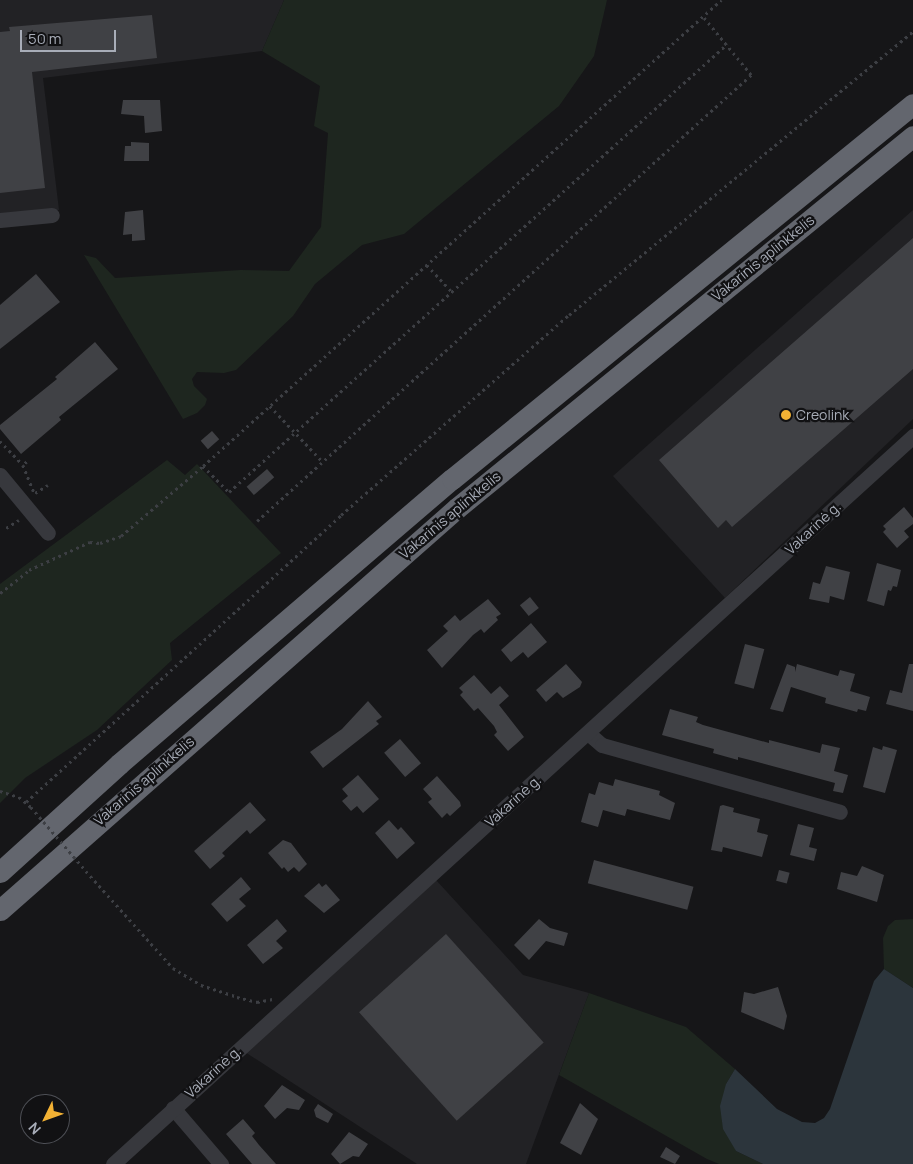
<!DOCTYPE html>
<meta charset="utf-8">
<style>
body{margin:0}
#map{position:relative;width:913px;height:1164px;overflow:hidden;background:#161618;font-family:Manrope,sans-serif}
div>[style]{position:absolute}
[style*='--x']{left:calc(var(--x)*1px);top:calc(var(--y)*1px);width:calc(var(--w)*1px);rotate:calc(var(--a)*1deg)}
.built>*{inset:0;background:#222225}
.green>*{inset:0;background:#1e261f}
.water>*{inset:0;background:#2c353c}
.building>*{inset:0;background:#404145;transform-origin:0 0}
.path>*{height:2.5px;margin-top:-1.25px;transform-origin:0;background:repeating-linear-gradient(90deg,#3d3f44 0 2.5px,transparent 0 6.5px)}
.minor>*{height:15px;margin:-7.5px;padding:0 7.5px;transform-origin:7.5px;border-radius:7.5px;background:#37383d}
.highway>*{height:21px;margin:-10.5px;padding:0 10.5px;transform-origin:10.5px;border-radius:10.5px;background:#63666e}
.path-bridge>*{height:2.5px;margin-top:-1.25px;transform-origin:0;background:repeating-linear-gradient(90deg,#3d3f44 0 2.5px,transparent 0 6.5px)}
.dots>*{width:14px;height:14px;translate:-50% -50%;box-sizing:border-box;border:2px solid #111113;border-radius:50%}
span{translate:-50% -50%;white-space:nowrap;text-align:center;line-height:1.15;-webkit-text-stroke:4.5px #111113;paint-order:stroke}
.street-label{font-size:14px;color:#a8adb8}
.poi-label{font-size:14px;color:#a8adb8}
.left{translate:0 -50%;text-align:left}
.north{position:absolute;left:20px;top:1094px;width:50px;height:50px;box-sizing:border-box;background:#111113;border:1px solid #4d4f55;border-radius:50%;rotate:228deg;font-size:14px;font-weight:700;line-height:20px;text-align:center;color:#a8adb8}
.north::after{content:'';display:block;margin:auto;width:18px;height:22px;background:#f2b134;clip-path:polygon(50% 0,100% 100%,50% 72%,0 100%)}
.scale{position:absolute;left:20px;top:30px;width:96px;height:22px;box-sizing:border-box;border:2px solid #a8adb8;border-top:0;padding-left:6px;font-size:15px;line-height:18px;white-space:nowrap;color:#a8adb8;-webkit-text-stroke:4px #111113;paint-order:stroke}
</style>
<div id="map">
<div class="built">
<i style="clip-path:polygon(0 0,284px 0,262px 51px,43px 78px,59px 210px,0 215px)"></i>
<i style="clip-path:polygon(913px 210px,913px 419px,725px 598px,613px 476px)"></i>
<i style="clip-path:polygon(436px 880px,523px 975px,589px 993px,526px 1164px,417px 1164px,245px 1052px)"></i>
</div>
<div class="green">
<i style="clip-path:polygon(284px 0,607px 0,594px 56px,559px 106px,404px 234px,362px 245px,315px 284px,293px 316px,236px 370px,224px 373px,197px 372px,192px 379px,194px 386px,207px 399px,205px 405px,197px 413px,183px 419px,84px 255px,96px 258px,115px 278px,241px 270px,289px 271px,321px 227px,328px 133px,314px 126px,320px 86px,262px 51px)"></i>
<i style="clip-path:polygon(167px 460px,185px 475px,197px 464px,281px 553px,170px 643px,172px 660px,97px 730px,25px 778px,0 803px,0 584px)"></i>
<i style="clip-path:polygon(913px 919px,913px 988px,884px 969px,883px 938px,888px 926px,895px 920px)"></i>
<i style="clip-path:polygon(589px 993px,686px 1027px,735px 1069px,726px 1084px,736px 1151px,763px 1164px,719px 1164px,707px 1159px,559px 1075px)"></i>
</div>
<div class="water">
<i style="clip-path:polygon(884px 969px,913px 988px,913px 1164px,763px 1164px,736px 1151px,723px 1129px,720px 1106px,726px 1084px,735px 1069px,777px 1109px,802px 1122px,815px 1123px,824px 1118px,830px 1109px,874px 981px)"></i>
</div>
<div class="building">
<i style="clip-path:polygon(152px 15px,157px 58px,32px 72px,45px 188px,0 193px,0 32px,10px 31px,9px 27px)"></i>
<i style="clip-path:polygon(123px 100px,160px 100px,162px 131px,145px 133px,144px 116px,121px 114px)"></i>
<i style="clip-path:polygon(131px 142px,149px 143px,149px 161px,124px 161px,125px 146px,131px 146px)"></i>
<i style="clip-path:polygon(143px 210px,145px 240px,132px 241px,132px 234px,123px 235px,125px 212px)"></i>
<i style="clip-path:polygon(913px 238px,913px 369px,732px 527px,726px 520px,718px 528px,659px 460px)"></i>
<i style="clip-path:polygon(36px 274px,60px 302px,0 349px,0 305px)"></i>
<i style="clip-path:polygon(95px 342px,118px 369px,59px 417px,61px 420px,21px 454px,0 429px,0 425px,57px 379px,55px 377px)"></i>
<i style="left:212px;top:431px;width:11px;height:15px;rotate:49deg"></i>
<i style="left:267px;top:469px;width:11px;height:27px;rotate:49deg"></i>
<i style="clip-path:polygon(904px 507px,913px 518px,913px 524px,904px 531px,909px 537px,897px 548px,883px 532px,886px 529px,883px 526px)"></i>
<i style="clip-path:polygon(877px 563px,901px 570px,897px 587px,893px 586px,891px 591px,888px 590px,884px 606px,867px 601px)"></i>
<i style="clip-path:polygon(826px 566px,850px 572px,844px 600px,830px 596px,829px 603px,809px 599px,813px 582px,820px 584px)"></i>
<i style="left:530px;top:597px;width:14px;height:13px;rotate:51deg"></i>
<i style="clip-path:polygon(488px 599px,501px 614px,496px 617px,498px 620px,484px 633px,481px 629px,473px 635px,442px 668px,427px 650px,448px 631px,443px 626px,455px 615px,460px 621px)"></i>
<i style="clip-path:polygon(531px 623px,547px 642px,528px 658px,523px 652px,511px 662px,501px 650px)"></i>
<i style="left:745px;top:644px;width:20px;height:41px;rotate:15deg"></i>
<i style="clip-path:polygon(566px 664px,582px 682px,580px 687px,563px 698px,557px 692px,546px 702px,536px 690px)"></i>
<i style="clip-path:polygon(787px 664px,795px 667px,795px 672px,797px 664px,838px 676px,840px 670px,855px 674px,850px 691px,870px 697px,866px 711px,858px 709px,857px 712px,825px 703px,826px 698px,791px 687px,783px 712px,770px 709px)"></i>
<i style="clip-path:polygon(909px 664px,913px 664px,913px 711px,886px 704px,890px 690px,902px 693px)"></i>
<i style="clip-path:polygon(474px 675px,491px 694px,500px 686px,509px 696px,499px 705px,524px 737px,508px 751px,494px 735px,497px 732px,494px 726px,478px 708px,474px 711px,460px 695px,463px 692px,459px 688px)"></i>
<i style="clip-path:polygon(368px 701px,382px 717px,376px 721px,379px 724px,323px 768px,310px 752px,342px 729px)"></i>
<i style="clip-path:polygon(670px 709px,698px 717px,696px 722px,703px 725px,769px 743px,769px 740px,820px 753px,822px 744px,840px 748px,834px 771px,848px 775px,843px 793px,833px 791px,835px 783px,750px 760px,738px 757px,738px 760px,713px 753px,714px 749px,662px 735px)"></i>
<i style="left:400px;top:739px;width:32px;height:21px;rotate:49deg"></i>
<i style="clip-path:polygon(883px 746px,897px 750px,885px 793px,863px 787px,873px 747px,882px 750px)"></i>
<i style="clip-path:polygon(358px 775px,379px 799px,363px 813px,357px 806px,351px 811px,342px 801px,348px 796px,342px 789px)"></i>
<i style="clip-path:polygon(437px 776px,460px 802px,461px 806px,450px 816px,447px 813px,442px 818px,428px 802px,432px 799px,423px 789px)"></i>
<i style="clip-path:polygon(615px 779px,660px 791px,659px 795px,675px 803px,670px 820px,627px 809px,625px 816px,603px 810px,598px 827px,581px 822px,589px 793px,595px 795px,599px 782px,613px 786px)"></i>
<i style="clip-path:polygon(250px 802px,266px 820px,250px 834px,247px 830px,222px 853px,225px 856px,210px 869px,194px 851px)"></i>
<i style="clip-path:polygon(723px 805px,734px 808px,733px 812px,760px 819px,757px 832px,768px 835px,762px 857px,723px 847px,722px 852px,711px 850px,720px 806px)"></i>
<i style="clip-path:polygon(389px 820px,398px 830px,401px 827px,415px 843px,397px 859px,375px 833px)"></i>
<i style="clip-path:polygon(798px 824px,814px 828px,809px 847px,817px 849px,814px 861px,790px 855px)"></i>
<i style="clip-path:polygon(283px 840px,291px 843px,307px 864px,299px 872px,294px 867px,288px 872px,284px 867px,282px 869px,268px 853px)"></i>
<i style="left:594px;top:860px;width:103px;height:24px;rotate:15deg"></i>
<i style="clip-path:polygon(862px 866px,884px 875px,877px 902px,837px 889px,841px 872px,857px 876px)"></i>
<i style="left:779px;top:870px;width:11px;height:11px;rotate:15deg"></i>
<i style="clip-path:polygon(241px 877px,251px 889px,239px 899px,246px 906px,227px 922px,211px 904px)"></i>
<i style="clip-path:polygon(319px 883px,322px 887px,326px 884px,340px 900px,324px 913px,304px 896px)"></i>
<i style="clip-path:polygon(277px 919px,287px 931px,276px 941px,283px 948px,263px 964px,247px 945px)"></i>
<i style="clip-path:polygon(539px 919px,550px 928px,568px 933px,564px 946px,546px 941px,529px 960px,514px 945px)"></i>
<i style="left:446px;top:934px;width:146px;height:117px;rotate:48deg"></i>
<i style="clip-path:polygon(778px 987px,787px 1016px,784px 1030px,741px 1012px,744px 992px,754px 994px)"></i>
<i style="clip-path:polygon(282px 1085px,305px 1100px,299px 1110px,287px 1108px,275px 1119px,264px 1106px)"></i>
<i style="clip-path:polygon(580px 1103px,598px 1119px,581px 1155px,560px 1143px)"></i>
<i style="clip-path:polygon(318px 1104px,333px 1114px,328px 1123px,316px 1117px,314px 1110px)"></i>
<i style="clip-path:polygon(243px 1119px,255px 1133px,252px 1136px,259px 1145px,276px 1164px,252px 1164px,226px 1134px)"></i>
<i style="clip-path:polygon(349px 1132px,368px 1144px,359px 1157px,353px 1156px,340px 1164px,331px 1154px)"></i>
<i style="clip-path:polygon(666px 1147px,680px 1156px,675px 1164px,660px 1157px)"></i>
</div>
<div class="path">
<i style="--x:427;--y:265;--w:37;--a:47"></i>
<i style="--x:270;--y:406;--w:76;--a:46.6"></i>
<i style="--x:0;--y:441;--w:33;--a:46"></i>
<i style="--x:27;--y:462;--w:5;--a:143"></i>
<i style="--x:23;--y:465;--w:31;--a:68"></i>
<i style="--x:203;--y:466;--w:37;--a:45"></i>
<i style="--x:229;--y:492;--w:670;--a:-41.97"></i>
<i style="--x:35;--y:493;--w:15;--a:-32"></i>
<i style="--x:257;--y:521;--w:666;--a:-42.08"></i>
<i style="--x:751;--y:75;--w:75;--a:-129.6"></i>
<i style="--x:6;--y:528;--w:15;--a:-32"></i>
<i style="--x:0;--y:593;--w:37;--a:-38"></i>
<i style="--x:29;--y:570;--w:67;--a:-24.7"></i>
<i style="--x:90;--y:542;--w:10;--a:6"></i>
<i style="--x:100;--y:543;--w:22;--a:-18"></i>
<i style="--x:121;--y:536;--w:108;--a:-40.5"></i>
<i style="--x:203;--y:466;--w:697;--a:-41.97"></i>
<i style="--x:0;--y:791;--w:20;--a:18"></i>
<i style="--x:19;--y:797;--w:16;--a:40"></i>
<i style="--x:26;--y:802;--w:426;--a:-42.3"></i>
<i style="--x:341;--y:515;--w:303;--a:-41.3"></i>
<i style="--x:569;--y:315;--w:446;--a:-39.5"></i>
<i style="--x:86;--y:871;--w:130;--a:48.1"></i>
<i style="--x:173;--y:968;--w:33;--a:31"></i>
<i style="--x:201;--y:985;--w:38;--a:18"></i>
<i style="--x:237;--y:997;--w:21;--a:14"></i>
<i style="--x:257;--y:1002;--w:16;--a:-11"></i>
</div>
<div class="minor">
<i style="--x:0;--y:220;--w:52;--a:-5.5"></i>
<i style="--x:0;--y:475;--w:75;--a:50.4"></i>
<i style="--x:588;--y:733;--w:18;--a:41"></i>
<i style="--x:602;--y:745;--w:247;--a:15.7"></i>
<i style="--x:173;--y:1108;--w:74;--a:49.4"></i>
<i style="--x:113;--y:1164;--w:1082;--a:-42.3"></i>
</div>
<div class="highway">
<i style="--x:0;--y:872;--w:161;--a:-42.2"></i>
<i style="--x:119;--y:764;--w:438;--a:-40.6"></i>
<i style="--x:452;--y:479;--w:594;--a:-39.13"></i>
<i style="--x:0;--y:910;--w:609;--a:-41.34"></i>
<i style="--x:457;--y:508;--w:588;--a:-39.21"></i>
</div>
<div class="path-bridge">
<i style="--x:31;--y:807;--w:84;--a:49.3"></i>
</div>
<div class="dots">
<i style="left:786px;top:415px;background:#f2b134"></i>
</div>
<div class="street-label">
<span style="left:763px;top:258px;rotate:-39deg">Vakarinis aplinkkelis</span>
<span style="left:450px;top:515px;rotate:-40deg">Vakarinis aplinkkelis</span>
<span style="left:813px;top:528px;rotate:-43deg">Vakarinė g.</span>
<span style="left:144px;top:781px;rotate:-41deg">Vakarinis aplinkkelis</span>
<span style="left:513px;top:801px;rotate:-42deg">Vakarinė g.</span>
<span style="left:213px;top:1072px;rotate:-42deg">Vakarinė g.</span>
</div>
<div class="poi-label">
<span class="left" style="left:796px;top:415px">Creolink</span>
</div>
<div class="north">N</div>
<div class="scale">50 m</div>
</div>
